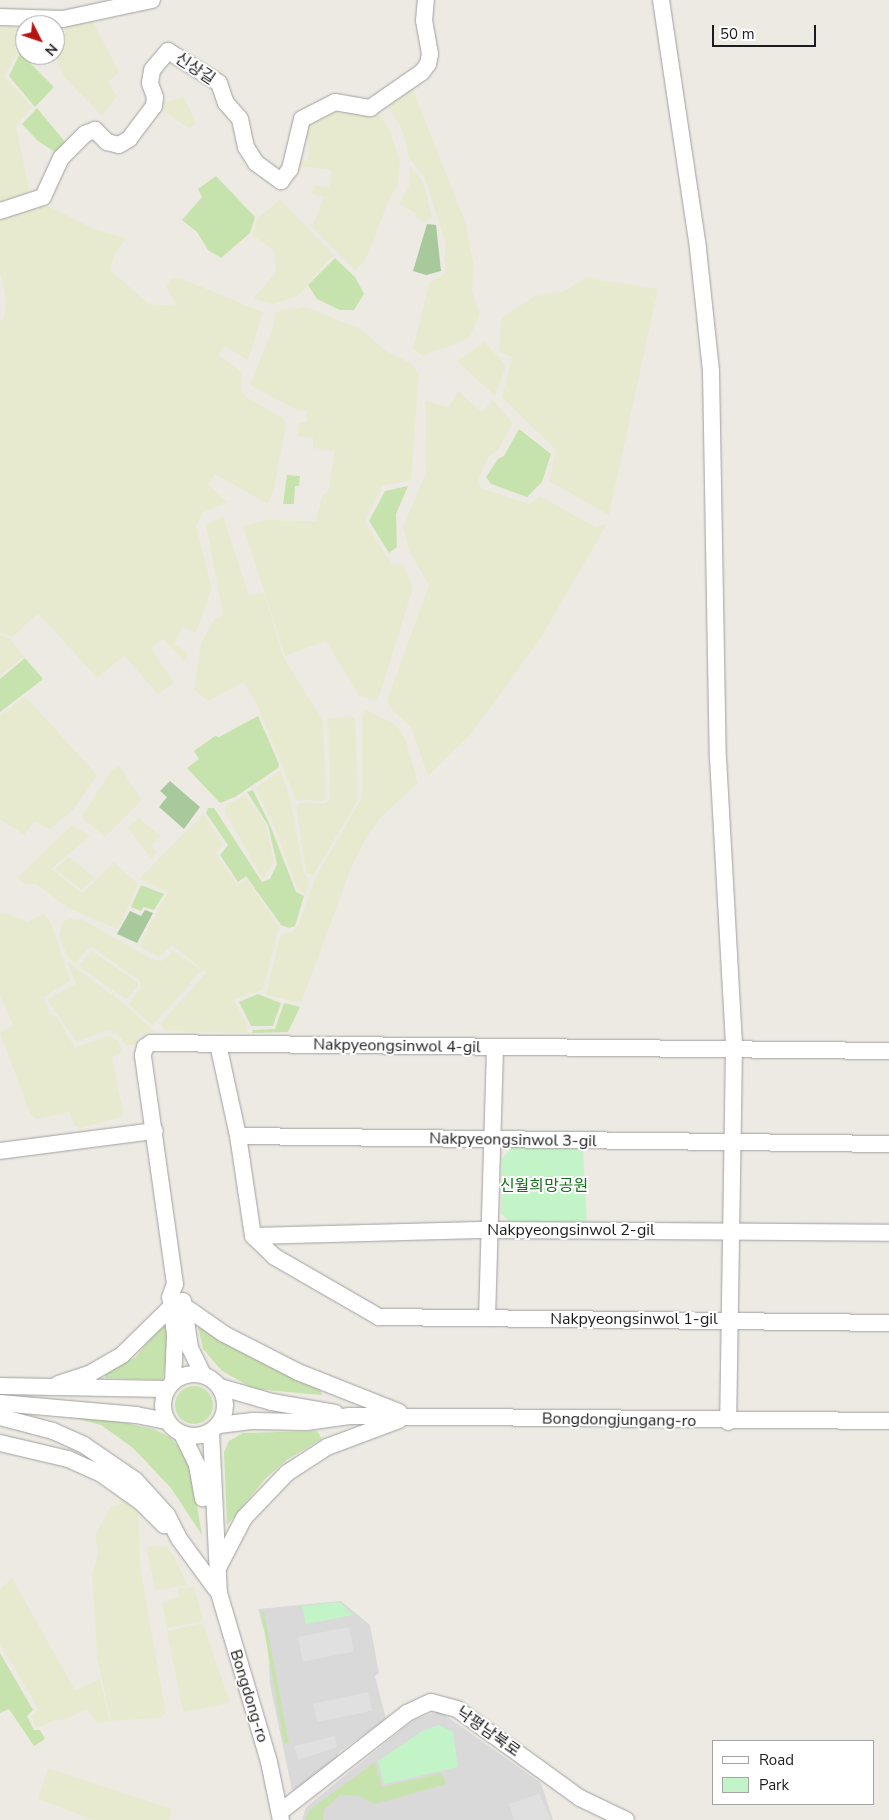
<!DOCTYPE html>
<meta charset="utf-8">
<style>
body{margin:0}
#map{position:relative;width:889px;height:1820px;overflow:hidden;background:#edeae3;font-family:"Nunito Sans","Noto Sans KR",sans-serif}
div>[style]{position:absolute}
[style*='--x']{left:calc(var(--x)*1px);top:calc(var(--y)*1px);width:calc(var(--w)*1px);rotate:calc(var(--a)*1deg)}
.residential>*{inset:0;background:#dad9d9}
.farmland>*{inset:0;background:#e8ead0}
.grass>*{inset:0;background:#c7e3ad}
.round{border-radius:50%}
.forest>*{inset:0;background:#a8c99b}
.park>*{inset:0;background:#c3f4c7}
.parking>*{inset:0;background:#e0e0e0;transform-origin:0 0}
.roads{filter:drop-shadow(0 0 1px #a0a0a0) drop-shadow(0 0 1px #a0a0a0)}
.minor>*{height:16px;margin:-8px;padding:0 8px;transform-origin:8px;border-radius:8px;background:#fff}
.minor>.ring{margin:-8px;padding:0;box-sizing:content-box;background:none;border:16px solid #fff;border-radius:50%}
span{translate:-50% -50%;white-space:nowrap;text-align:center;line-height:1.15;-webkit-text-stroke:4px #fff;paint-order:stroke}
.street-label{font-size:16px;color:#1c1c1c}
.park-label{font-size:16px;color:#15701d}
.legend{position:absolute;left:712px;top:1740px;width:162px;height:65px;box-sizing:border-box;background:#fff;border:1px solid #a4a4a4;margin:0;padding:6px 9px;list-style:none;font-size:15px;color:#1c1c1c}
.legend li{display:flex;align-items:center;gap:10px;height:25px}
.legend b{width:25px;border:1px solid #a4a4a4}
.north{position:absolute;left:15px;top:15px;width:50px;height:50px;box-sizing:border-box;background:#fff;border:1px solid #a4a4a4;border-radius:50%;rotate:131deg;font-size:14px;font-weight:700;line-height:20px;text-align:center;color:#1c1c1c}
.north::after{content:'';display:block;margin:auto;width:18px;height:22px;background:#b71312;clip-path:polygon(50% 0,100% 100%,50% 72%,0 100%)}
.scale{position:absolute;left:712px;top:25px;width:104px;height:22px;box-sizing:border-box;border:2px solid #1c1c1c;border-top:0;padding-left:6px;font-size:15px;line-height:18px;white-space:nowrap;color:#1c1c1c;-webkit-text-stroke:4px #fff;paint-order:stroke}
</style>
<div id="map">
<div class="residential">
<i style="clip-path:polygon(341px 1601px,370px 1625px,379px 1673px,375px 1676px,386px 1719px,339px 1752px,336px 1759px,301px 1786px,292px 1790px,270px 1684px,268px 1644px,258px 1609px)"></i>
<i style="clip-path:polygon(439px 1711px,541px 1783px,553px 1820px,302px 1820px,306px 1807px,414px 1720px)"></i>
</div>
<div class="farmland">
<i style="clip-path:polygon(92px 20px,119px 72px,108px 82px,117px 96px,102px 116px,64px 77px,54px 55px,55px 27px)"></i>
<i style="clip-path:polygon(0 26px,19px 28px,14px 37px,24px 44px,4px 76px,32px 107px,16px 125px,30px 194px,0 204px)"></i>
<i style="clip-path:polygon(412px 87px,466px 224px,474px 267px,472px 291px,480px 315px,469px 338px,423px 356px,413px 349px,429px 283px,445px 274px,445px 242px,425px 178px,409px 158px,403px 132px,387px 103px)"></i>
<i style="clip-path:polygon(184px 97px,196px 123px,189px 129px,158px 107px,161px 99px,168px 102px)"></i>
<i style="clip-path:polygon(335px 110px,365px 115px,378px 113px,391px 133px,400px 162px,398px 186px,390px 197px,366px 259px,355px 270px,312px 227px,324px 197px,311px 194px,314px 185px,330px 187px,331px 170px,299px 166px,298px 161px,308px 160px,309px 141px,302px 138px,307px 123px)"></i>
<i style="clip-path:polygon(409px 165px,423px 182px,432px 217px,424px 222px,415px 217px,416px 213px,399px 204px,410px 184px)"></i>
<i style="clip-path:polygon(280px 199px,333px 255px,298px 296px,274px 304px,253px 299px,276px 272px,274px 250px,253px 236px,257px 219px)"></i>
<i style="clip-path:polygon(42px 203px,96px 230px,126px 238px,115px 254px,110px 270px,149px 304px,177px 306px,166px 287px,171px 279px,180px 278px,263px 312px,248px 360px,224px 346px,218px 355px,242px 372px,241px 389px,246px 397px,283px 418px,286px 425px,274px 489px,268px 504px,215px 474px,208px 484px,227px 502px,202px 513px,196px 526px,212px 588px,196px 633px,182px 627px,174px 644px,188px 653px,185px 662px,163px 639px,151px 648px,174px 683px,158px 694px,124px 656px,97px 678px,38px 613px,13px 637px,0 633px,0 320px,4px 318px,6px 300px,0 272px,0 218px)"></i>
<i style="clip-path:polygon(586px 278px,658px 289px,609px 515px,549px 481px,556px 450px,502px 397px,512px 357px,499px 352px,501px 318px,535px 296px,562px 292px)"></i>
<i style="clip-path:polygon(305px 307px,361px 329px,386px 351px,412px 364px,419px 374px,411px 480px,382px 486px,365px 522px,393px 566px,403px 564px,413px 588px,378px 700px,359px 696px,326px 641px,285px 656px,243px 526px,265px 520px,316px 521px,322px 495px,328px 491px,335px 451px,313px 448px,313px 438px,297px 436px,299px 422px,307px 422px,307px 411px,295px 409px,250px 385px,272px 330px,275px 312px)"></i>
<i style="clip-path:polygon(484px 342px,506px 365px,495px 396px,457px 361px)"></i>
<i style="clip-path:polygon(458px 391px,482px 412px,493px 400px,513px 423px,498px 450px,490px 455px,477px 480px,481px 488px,529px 504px,540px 496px,595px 527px,607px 524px,540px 639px,471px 734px,428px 776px,411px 727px,390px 708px,387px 700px,429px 585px,409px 551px,403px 527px,426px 473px,425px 401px,449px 407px)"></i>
<i style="clip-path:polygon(223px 516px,249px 596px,264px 593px,284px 658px,323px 721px,326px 797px,323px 801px,296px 800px,260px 711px,244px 682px,208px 701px,194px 690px,201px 643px,215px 618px,223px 615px,206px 525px)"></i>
<i style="clip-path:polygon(0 635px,10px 639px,24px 656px,0 676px)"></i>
<i style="clip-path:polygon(25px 696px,97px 775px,74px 809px,50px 829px,34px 822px,24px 835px,0 819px,0 716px)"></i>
<i style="clip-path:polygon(366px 710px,396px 725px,405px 738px,418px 783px,382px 816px,366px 838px,352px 866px,301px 1003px,266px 995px,281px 934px,292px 932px,298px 926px,316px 877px,362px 797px,362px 715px)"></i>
<i style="clip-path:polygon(355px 717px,358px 800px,313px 875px,306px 872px,296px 807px,299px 803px,325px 803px,330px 800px,328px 718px)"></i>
<i style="clip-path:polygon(119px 766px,142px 800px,105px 837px,83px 819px,83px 814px,112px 770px)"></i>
<i style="clip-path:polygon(281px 770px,291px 803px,304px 873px,308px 878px,306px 894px,298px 890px,273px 823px,255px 788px)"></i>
<i style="clip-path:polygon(245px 795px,266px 824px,274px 862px,263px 879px,225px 812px,226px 805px)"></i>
<i style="clip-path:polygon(203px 814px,223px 843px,216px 854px,238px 886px,246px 879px,250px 883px,279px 927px,263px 989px,234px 1000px,248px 1027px,246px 1033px,165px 1031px,161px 1023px,206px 973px,172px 945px,159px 957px,139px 946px,168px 892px,139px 879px)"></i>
<i style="clip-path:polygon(139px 818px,160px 836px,151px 846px,157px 852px,151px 858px,127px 827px)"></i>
<i style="clip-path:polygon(72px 825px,90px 836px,51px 869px,83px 893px,114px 862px,138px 884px,118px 929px,70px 909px,36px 884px,26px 884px,17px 878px)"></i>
<i style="clip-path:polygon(69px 857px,95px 878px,82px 890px,55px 869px)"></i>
<i style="clip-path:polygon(6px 913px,27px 922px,44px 914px,51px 923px,70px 981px,44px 997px,49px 1014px,57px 1017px,75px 1048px,108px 1036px,118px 1040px,122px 1052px,112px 1057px,124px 1116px,80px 1128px,74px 1125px,69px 1112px,36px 1119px,30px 1113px,0 1033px,13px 1025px,0 994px,0 914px)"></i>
<i style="clip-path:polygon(68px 919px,81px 919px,154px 960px,162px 961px,173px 951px,202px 970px,152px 1026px,129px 1004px,141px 987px,139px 980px,93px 948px,89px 948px,75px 963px,68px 957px,59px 936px,62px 923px)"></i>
<i style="clip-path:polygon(92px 951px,137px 982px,138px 986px,126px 999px,81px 968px,79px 965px)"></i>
<i style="clip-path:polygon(67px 961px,123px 1003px,155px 1032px,138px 1036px,137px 1045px,126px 1045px,118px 1034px,107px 1030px,77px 1042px,47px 1000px,76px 984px)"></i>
<i style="clip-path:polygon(124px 1497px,138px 1505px,140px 1566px,166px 1714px,158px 1718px,111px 1721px,97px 1656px,92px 1575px,98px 1554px,95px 1536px,111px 1506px,116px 1506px)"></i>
<i style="clip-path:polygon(156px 1546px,167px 1547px,174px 1556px,187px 1585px,156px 1590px,147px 1553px,148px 1547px)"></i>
<i style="clip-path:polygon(12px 1578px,75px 1690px,100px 1679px,110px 1721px,97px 1723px,87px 1709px,61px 1721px,58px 1719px,36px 1728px,31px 1716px,39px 1710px,0 1644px,0 1589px)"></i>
<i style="clip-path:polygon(194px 1587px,203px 1621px,167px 1628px,162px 1603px,179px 1597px,178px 1589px)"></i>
<i style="clip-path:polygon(203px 1623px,230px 1703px,183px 1712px,167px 1631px)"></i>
<i style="clip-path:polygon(48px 1768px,172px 1809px,169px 1820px,94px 1820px,38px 1799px)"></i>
</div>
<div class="grass">
<i style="clip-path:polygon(20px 53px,54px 87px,35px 107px,9px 76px)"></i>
<i style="clip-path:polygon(37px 108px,66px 143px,58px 154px,38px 141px,22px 124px)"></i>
<i style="clip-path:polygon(216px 176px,255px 217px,250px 233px,221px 258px,208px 250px,197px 232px,182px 220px,202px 197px,198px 189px)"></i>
<i style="clip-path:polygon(335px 258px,355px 277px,364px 294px,354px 310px,340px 310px,317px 299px,308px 285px)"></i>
<i style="clip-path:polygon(519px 429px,551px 454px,542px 482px,527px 497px,491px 484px,486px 477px,498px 459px,504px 456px)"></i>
<i style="clip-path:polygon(287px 475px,300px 476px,299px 486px,295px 486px,294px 504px,283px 504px)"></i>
<i style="clip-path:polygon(408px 486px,396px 514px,397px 547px,389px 553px,369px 521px,385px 491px)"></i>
<i style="clip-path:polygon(25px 658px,43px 679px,0 712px,0 679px)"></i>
<i style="clip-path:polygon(258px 716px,279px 764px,278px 768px,235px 797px,220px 803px,187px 768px,199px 759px,194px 751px,215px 736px,219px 737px)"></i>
<i style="clip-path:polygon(253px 790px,270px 825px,296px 892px,304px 896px,295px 926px,289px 928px,281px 925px,246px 876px,238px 882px,220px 855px,228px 845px,206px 813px,208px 808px,214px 808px,262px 882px,270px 879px,277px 864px,268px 825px,247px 792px)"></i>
<i style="clip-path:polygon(141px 885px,164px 894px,154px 910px,144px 907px,141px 911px,131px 907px)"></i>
<i style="clip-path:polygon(258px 994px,281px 1003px,273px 1026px,251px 1026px,239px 1002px)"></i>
<i style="clip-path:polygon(284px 1003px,300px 1007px,288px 1032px,252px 1033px,253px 1030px,275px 1029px)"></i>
<i style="clip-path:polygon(197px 1322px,248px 1356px,320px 1389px,322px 1395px,254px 1389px,222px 1371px,203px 1349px)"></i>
<i style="clip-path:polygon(167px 1323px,170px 1329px,163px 1380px,105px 1378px,105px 1372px,136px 1357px,161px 1325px)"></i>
<i class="round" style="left:175px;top:1386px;width:38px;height:38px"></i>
<i style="clip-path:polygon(56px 1413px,104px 1418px,153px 1429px,170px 1437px,189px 1458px,202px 1535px,171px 1488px,133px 1448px,101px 1425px)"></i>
<i style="clip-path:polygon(317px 1431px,322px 1439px,288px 1459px,266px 1478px,227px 1525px,224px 1452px,229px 1441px,243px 1433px)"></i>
<i style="clip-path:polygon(261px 1612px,264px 1612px,289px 1743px,284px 1743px)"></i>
<i style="clip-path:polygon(0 1653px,33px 1710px,27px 1716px,34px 1730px,40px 1730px,45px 1739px,34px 1746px,9px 1709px,0 1713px)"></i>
<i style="clip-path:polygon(375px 1762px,382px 1787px,442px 1773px,446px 1784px,375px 1804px,359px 1796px,340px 1795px,324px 1810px,323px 1820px,305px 1820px,309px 1810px)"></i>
</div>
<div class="forest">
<i style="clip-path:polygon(427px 224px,436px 225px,441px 271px,426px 275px,413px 271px)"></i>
<i style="clip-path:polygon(170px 781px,200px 807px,184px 829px,159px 807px,167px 797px,160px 791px)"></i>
<i style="clip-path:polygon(145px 910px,153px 913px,137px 943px,117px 934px,130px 911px,141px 916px)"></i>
</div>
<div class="park">
<i style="clip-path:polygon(511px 1148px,583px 1149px,587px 1223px,511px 1223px,501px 1213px,502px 1159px)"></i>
<i style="clip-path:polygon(340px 1602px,353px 1615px,306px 1624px,302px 1606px)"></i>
<i style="clip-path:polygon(439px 1725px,453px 1732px,458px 1767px,384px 1784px,378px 1761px,422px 1731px)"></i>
</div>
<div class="parking">
<i style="left:349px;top:1627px;width:25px;height:52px;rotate:79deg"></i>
<i style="left:368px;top:1692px;width:19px;height:56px;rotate:78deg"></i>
<i style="clip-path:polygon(335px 1736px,337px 1747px,298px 1760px,294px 1746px)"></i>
<i style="clip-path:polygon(539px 1794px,551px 1820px,514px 1820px,509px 1804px)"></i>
</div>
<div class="roads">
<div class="minor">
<i style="--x:661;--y:0;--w:252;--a:81.5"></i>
<i style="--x:698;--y:249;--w:123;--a:83.9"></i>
<i style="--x:711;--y:371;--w:387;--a:89"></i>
<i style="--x:718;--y:758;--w:290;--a:86.8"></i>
<i style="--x:734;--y:1048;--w:374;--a:90.9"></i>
<i style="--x:0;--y:17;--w:63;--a:1.8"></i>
<i style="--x:63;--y:19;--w:91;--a:-12.1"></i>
<i style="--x:0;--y:211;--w:45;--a:-18"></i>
<i style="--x:43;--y:197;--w:43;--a:-65.2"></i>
<i style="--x:61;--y:158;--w:34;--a:-45"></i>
<i style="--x:85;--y:134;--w:11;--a:-22"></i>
<i style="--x:95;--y:130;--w:17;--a:45"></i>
<i style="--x:107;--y:142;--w:12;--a:14"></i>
<i style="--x:119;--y:145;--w:12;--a:-31"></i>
<i style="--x:129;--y:139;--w:41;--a:-52.9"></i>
<i style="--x:154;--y:106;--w:9;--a:-84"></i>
<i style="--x:155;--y:97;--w:15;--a:-110"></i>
<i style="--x:150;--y:83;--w:13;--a:-81"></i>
<i style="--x:152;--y:70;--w:25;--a:-50"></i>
<i style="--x:168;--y:51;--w:60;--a:32.1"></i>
<i style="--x:219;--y:83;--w:21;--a:71"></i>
<i style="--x:226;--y:103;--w:21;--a:49"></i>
<i style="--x:240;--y:119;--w:29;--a:78"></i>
<i style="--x:246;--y:147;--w:19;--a:58"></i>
<i style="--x:256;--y:163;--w:31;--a:36"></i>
<i style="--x:281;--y:181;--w:15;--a:-53"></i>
<i style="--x:290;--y:169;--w:51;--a:-76.5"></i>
<i style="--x:302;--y:119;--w:37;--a:-27"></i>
<i style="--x:335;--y:102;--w:36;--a:10"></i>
<i style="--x:370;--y:108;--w:63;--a:-34.7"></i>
<i style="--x:422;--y:72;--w:10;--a:-53"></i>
<i style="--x:428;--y:64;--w:10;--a:-79"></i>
<i style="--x:430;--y:54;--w:34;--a:-100"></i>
<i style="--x:424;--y:21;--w:21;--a:-85"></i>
<i style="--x:218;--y:1044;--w:94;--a:77.7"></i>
<i style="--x:0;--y:1151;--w:156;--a:-7.4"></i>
<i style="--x:253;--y:1236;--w:101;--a:-98.5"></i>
<i style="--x:238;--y:1136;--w:651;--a:0.7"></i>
<i style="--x:253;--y:1236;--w:30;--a:44"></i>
<i style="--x:275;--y:1257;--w:120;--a:30"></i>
<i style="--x:379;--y:1317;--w:510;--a:0.67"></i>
<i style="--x:253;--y:1236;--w:237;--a:-1.5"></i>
<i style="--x:490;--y:1230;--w:399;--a:0.4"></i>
<i style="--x:183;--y:1301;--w:48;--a:81.5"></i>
<i style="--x:190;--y:1348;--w:30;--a:64"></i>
<i style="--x:184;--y:1306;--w:49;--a:35"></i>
<i style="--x:224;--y:1334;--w:83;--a:27.2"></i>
<i style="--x:298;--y:1372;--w:109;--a:21.6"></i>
<i style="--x:487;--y:1318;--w:270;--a:-88.3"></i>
<i class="ring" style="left:163px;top:1374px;width:46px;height:46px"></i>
<i style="--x:173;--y:1382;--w:47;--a:-87.6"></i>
<i style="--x:175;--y:1335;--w:38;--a:-97"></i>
<i style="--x:170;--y:1297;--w:14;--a:-69"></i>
<i style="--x:175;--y:1284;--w:231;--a:-98"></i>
<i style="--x:143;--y:1055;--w:8;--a:-76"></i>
<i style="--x:145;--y:1047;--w:7;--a:-34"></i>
<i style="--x:151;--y:1043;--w:738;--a:0.62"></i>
<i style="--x:58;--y:1384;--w:35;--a:-18"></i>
<i style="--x:91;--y:1373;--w:36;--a:-30"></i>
<i style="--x:122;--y:1355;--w:70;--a:-44.4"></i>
<i style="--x:0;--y:1386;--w:167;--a:1"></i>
<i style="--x:220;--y:1387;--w:54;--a:16.1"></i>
<i style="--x:272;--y:1402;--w:64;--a:9.9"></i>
<i style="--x:0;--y:1403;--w:137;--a:5"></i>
<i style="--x:136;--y:1415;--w:32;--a:11"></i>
<i style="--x:0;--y:1417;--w:55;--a:14.8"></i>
<i style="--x:53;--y:1431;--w:34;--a:24"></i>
<i style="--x:84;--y:1445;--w:62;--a:34.5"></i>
<i style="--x:135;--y:1480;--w:47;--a:47.6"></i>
<i style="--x:167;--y:1515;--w:28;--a:63"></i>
<i style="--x:180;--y:1540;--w:61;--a:53.7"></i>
<i style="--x:219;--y:1425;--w:34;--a:-7"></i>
<i style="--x:253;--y:1421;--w:53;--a:1.1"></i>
<i style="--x:306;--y:1422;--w:44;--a:-7.8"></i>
<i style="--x:350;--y:1416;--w:539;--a:0.53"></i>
<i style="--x:211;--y:1432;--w:161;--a:87.2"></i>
<i style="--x:219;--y:1593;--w:176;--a:73.5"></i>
<i style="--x:269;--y:1762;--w:59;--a:78.3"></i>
<i style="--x:182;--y:1434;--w:34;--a:64"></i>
<i style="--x:197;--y:1465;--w:34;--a:80"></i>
<i style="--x:0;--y:1443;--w:70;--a:13.2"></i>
<i style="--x:68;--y:1459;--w:35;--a:24"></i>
<i style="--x:100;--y:1473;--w:50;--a:35.3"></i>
<i style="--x:141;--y:1502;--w:33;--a:45"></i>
<i style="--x:218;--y:1568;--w:56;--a:-62.5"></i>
<i style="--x:244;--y:1518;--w:62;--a:-46.3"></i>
<i style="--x:287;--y:1473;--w:48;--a:-33"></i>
<i style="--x:327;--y:1447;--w:77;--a:-20.6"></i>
<i style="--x:280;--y:1812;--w:161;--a:-37.9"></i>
<i style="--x:407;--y:1713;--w:26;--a:-25"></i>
<i style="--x:431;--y:1702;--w:27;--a:15"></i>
<i style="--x:457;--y:1709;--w:152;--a:35.9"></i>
<i style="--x:580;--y:1798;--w:51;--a:25.6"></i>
</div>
</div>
<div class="street-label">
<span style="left:195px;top:69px;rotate:33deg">신상길</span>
<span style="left:397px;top:1046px;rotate:1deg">Nakpyeongsinwol 4-gil</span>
<span style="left:513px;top:1140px;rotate:1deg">Nakpyeongsinwol 3-gil</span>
<span style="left:571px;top:1230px">Nakpyeongsinwol 2-gil</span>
<span style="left:634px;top:1319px">Nakpyeongsinwol 1-gil</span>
<span style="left:619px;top:1420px;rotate:1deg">Bongdongjungang-ro</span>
<span style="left:249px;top:1696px;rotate:73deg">Bongdong-ro</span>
<span style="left:488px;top:1732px;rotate:35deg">낙평남북로</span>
</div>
<div class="park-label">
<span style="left:544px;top:1186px">신월희망공원</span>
</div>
<ul class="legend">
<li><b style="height:6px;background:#fff"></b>Road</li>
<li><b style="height:14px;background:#c3f4c7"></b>Park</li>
</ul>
<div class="north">N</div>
<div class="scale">50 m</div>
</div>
